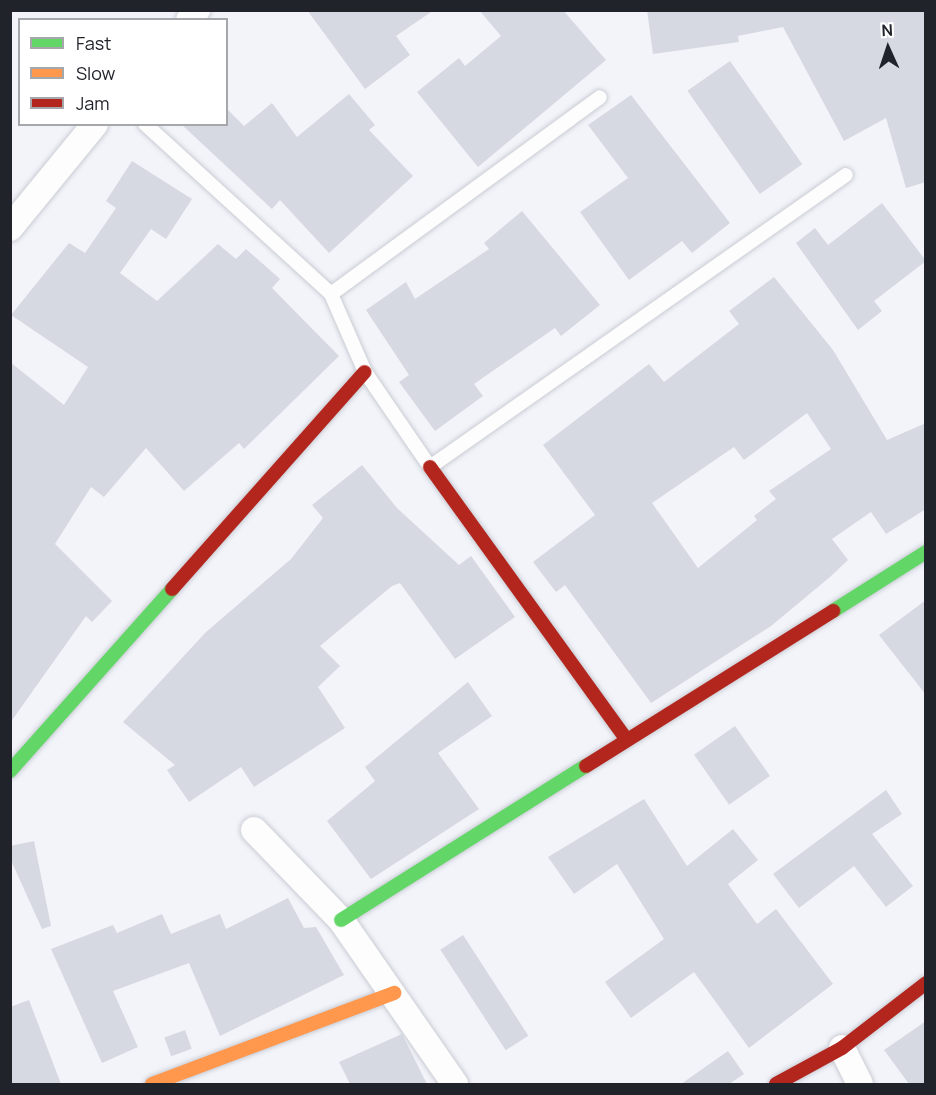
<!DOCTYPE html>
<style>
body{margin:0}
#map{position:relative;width:936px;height:1095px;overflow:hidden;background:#f2f4fa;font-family:Manrope,sans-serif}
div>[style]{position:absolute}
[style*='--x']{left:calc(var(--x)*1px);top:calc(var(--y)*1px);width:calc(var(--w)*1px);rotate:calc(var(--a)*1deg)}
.building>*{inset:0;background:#d7d9e2;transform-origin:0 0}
.roads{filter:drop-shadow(0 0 2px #caccd3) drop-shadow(0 0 2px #caccd3)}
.lane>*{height:14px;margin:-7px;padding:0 7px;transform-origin:7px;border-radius:7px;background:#fdfdfe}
.street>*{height:26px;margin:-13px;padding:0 13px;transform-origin:13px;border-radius:13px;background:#fdfdfe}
.fast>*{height:14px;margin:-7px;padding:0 7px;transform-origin:7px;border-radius:7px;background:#63d668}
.slow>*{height:14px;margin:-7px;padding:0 7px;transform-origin:7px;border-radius:7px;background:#ff974d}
.jam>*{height:14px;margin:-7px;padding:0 7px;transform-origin:7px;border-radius:7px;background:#b3261e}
span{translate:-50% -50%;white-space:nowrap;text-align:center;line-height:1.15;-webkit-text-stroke:6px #fff;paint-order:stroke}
.frame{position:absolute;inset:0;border:12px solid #21232a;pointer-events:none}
.legend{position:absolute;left:18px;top:18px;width:210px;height:108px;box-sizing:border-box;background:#fff;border:2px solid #a6a7aa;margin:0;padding:8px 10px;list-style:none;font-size:18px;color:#21232a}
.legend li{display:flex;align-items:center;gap:12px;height:30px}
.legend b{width:30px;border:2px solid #a6a7aa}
.north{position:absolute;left:858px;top:18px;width:60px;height:60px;-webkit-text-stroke:4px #fff;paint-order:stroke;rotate:357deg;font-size:16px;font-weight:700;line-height:24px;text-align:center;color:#21232a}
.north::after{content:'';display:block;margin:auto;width:21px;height:27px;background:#21232a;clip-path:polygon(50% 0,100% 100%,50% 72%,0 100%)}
</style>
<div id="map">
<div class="building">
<i style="clip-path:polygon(307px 10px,434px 10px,396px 36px,410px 55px,365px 89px)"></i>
<i style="clip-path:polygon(479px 10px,563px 10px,606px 60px,478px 167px,417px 92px,459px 58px,465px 66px,501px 36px)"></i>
<i style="clip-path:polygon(647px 10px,926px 10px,926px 182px,906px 188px,886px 118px,844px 141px,783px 27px,738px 36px,739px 42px,653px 54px)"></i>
<i style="left:730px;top:61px;width:126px;height:52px;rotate:55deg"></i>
<i style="clip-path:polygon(349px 94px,375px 125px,369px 130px,413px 176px,329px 253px,280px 200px,272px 209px,181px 124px,226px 124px,226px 108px,244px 126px,272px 103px,297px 137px)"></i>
<i style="clip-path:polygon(631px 95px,730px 223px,692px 253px,682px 241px,629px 280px,580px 212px,628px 178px,588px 125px)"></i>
<i style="clip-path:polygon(132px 161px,192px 199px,166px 239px,151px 229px,120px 273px,157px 301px,218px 244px,236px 259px,246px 249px,280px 279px,272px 288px,339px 356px,244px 449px,239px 443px,184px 491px,146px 448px,104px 497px,91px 487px,55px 544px,112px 601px,92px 622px,86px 616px,10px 723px,10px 362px,64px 405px,88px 367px,11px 315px,69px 243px,85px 253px,116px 208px,106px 201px)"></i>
<i style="clip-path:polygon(882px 203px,926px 261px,874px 301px,882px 311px,858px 330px,796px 243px,815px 228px,828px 245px)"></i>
<i style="clip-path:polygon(522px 211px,600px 305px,561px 336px,555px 328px,474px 384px,483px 396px,435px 431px,399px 382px,409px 375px,366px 310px,406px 282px,415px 299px,489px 249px,484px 243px)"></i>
<i style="clip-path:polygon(evenodd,774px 277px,833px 350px,887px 440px,926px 423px,926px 509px,886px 534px,871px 512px,832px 539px,848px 560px,830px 577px,771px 626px,651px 703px,565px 585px,556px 592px,533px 562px,595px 515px,543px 445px,649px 364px,664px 382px,739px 324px,729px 311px,774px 277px,807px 413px,831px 449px,769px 491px,776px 499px,754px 516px,757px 520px,698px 568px,652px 503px,734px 447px,744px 460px,807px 413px)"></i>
<i style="clip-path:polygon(362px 465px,397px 508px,459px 565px,471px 556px,515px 617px,455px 659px,400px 583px,392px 586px,320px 646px,340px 666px,318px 687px,345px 728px,254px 787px,241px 767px,189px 802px,167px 770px,175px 765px,123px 722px,205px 633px,291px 559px,323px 518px,312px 505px)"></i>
<i style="clip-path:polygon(926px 600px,926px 695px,879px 635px)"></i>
<i style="clip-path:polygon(468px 682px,492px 716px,438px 753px,479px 809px,371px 879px,327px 821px,375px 781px,365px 767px)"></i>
<i style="left:735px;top:726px;width:61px;height:50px;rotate:55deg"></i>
<i style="clip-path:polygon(886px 790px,902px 814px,872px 834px,913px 886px,886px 907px,854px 866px,799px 908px,773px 874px)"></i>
<i style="clip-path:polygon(644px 799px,687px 866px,733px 829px,758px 860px,728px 884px,757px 924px,776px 909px,833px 984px,749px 1048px,694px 972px,631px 1018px,605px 982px,664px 939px,617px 864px,574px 894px,548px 857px)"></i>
<i style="clip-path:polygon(34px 841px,51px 926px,42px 929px,10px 858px,10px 846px)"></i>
<i style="clip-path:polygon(288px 898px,304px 928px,316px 927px,344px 975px,220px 1036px,189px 963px,113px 991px,138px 1047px,102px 1063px,51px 949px,113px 925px,117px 933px,162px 914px,171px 934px,220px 914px,226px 929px)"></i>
<i style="left:463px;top:935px;width:120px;height:27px;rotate:57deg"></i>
<i style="clip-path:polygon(29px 1000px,61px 1084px,10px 1084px,10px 1007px)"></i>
<i style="clip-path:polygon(926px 1021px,926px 1084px,909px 1084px,884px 1050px)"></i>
<i style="left:185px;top:1030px;width:20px;height:22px;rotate:70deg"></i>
<i style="clip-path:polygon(402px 1034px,427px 1084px,350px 1084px,339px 1062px)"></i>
<i style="clip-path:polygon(728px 1051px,744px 1074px,729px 1084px,681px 1084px)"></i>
</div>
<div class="roads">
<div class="lane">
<i style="--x:145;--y:124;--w:252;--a:42.4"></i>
<i style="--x:331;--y:294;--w:85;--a:66.4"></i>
<i style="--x:365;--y:372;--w:115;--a:55.6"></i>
<i style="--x:430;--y:467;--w:508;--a:-35.07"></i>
<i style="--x:331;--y:294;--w:333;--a:-36.2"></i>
</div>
<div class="street">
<i style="--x:189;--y:20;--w:13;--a:-51"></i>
<i style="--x:10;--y:228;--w:134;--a:-50.7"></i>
<i style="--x:254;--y:830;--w:125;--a:46"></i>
<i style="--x:341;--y:920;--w:200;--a:55.2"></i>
<i style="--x:842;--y:1048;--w:40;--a:63.4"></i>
</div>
<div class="fast">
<i style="--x:833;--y:611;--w:110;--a:-32.4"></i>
<i style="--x:10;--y:771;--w:244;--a:-48.3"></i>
<i style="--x:341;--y:920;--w:289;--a:-32.2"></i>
</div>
<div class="slow">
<i style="--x:152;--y:1084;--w:259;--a:-20.6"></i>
</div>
<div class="jam">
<i style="--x:430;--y:467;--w:335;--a:54.2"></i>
<i style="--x:172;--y:589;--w:290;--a:-48.4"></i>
<i style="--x:586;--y:766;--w:292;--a:-32.1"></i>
<i style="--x:776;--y:1084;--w:75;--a:-28.6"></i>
<i style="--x:842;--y:1048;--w:106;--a:-37.7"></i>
</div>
</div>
<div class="frame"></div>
<ul class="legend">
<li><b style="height:8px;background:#63d668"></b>Fast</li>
<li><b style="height:8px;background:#ff974d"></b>Slow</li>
<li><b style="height:8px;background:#b3261e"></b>Jam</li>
</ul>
<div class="north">N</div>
</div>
